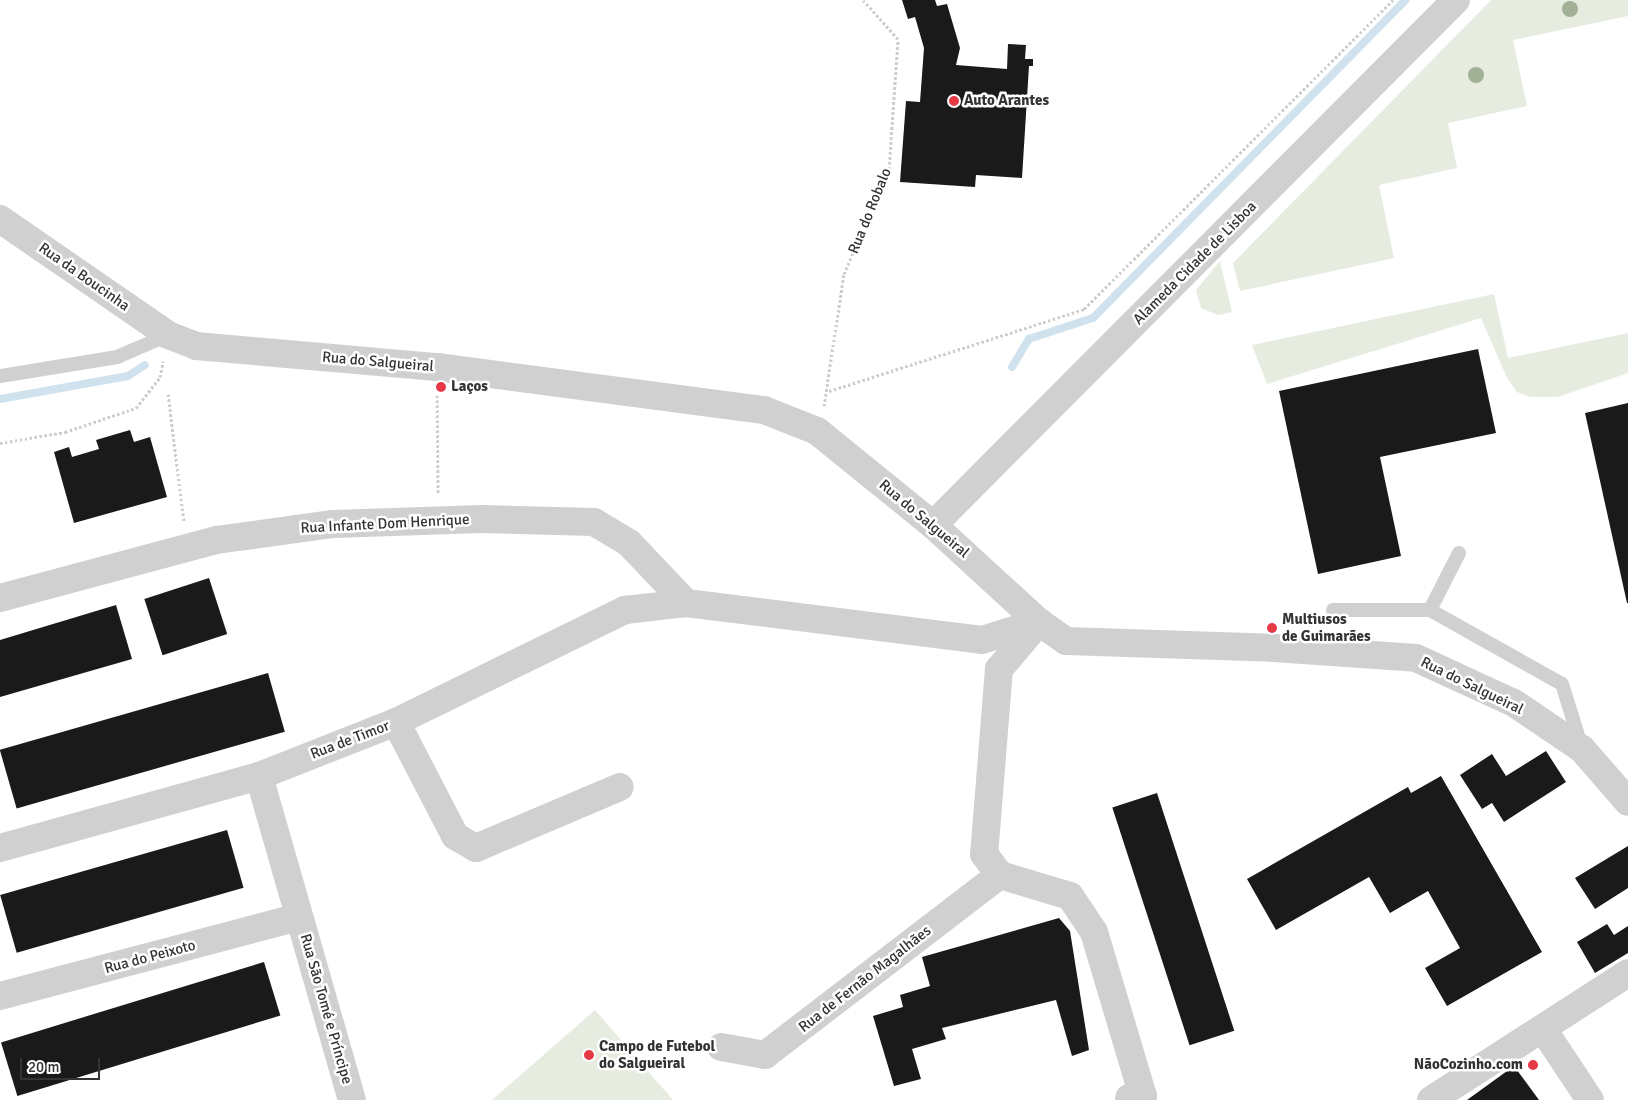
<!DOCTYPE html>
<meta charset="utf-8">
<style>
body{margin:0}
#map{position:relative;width:1628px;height:1100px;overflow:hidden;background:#fff;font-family:Signika,sans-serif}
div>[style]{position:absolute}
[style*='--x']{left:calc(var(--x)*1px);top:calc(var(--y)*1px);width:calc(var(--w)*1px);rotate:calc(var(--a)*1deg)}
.green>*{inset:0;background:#e6ecdf}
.stream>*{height:8px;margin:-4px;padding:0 4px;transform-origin:4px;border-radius:4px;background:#cfe2ee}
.building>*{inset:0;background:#1a1a1a;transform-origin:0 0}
.path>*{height:3px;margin-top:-1.5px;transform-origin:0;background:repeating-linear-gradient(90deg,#cdcdcd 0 2.5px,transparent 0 5px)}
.service>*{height:14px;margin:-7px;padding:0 7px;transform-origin:7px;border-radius:7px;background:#d0d0d0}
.minor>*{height:28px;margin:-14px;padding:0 14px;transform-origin:14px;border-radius:14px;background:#d0d0d0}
.trees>*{width:16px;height:16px;margin:-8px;border-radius:50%;background:#a2b095}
.dots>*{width:14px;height:14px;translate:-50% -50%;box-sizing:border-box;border:2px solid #fff;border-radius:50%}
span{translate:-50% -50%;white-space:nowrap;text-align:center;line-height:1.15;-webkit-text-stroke:5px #fff;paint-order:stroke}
.poi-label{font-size:15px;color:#333;font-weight:700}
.left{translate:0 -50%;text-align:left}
.right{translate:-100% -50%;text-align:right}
.street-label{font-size:15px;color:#333}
.scale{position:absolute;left:20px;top:1058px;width:80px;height:22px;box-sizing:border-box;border:2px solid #333;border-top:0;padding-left:6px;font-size:15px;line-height:18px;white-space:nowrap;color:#333;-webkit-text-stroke:4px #fff;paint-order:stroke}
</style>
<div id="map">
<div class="green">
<i style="clip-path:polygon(1491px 0,1628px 0,1628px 16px,1513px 40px,1527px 106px,1448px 123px,1457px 168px,1379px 185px,1394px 258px,1240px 291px,1233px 263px)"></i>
<i style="clip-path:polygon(1220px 261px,1232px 312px,1218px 315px,1201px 308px,1196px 290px)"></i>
<i style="clip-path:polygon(1494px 294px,1508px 358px,1628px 333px,1628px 373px,1558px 397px,1530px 397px,1517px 392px,1507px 378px,1481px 318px,1267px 384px,1252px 345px)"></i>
<i style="clip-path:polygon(595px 1010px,673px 1100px,492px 1100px)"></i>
</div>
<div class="stream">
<i style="--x:1012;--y:367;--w:33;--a:-59"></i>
<i style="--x:1029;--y:339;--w:67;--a:-18.2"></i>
<i style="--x:1093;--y:318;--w:446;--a:-45.5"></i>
<i style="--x:0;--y:399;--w:130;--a:-10.2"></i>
<i style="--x:128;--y:376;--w:20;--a:-33"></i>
</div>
<div class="building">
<i style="clip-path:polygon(902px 0,935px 0,937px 6px,947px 4px,960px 48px,956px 65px,1007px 69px,1008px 44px,1026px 45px,1025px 59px,1033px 59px,1033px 66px,1029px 66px,1022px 178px,976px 175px,975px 187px,900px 182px,906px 101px,920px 102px,924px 48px,915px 17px,908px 19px)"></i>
<i style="clip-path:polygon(1478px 349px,1496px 433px,1380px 457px,1401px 556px,1318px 574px,1279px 391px)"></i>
<i style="clip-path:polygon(1628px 403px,1628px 603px,1627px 603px,1585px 413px)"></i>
<i style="clip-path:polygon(130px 430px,134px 442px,150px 437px,167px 497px,74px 523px,54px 452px,69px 447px,72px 457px,99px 449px,96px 440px)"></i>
<i style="left:209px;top:578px;width:59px;height:68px;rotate:72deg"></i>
<i style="clip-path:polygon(116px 605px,132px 659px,0 697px,0 640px)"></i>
<i style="left:268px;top:673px;width:61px;height:279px;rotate:74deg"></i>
<i style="clip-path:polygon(1546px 751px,1566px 782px,1504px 822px,1492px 803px,1482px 809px,1460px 775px,1492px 754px,1506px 776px)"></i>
<i style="clip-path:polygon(1441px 776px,1542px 952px,1447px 1006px,1425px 968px,1460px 948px,1428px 891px,1390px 913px,1369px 877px,1276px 930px,1247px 879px,1408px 787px,1411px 793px)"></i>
<i style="left:1157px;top:793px;width:250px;height:47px;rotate:72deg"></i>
<i style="left:227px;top:830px;width:60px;height:236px;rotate:74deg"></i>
<i style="clip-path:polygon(1628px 846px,1628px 888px,1595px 909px,1575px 878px)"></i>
<i style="clip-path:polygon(1059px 918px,1070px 931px,1089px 1050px,1072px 1056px,1056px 1000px,942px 1028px,946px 1039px,912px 1049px,921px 1079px,894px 1086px,873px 1016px,903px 1007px,900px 995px,930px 986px,922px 957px)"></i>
<i style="clip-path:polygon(1607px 924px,1614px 935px,1628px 926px,1628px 953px,1595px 973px,1577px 942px)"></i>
<i style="left:264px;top:962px;width:56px;height:275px;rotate:73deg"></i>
<i style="clip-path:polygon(1514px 1066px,1539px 1100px,1467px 1100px)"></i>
</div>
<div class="path">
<i style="--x:829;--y:391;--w:268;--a:-17.8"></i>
<i style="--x:1084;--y:309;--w:437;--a:-45"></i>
<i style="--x:168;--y:394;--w:129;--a:82.9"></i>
<i style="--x:437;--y:395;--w:99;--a:89.4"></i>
<i style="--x:824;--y:406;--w:134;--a:-81.4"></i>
<i style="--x:844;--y:274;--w:114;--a:-66.8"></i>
<i style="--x:889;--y:169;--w:130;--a:-86"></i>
<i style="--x:898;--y:39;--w:52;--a:-131.9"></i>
<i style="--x:0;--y:443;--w:66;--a:-9.6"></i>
<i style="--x:65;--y:432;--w:75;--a:-18.7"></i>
<i style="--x:136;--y:408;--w:39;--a:-52"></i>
<i style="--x:160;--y:377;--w:16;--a:-79"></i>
</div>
<div class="service">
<i style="--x:0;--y:376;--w:119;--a:-9.2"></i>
<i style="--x:117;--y:357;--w:56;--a:-23.3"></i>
<i style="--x:1459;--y:553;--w:64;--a:117"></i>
<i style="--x:1430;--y:610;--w:151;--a:29.3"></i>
<i style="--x:1562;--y:684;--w:64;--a:72.7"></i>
<i style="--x:1333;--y:610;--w:97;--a:0"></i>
</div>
<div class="minor">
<i style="--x:0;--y:219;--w:204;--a:34.6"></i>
<i style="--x:168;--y:335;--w:30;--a:21"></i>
<i style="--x:196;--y:346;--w:242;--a:5"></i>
<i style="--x:437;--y:367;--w:330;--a:7.5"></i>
<i style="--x:764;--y:410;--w:57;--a:21.6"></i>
<i style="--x:817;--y:431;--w:149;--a:39"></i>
<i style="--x:933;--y:525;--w:144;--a:42.5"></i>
<i style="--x:1039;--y:622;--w:33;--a:35"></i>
<i style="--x:1066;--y:641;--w:208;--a:1.9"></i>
<i style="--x:1274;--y:648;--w:142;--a:4"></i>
<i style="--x:1416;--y:658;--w:108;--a:24.7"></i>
<i style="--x:1514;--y:703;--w:82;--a:34.1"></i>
<i style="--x:1582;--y:749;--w:70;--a:49"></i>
<i style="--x:933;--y:525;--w:741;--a:-45.11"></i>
<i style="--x:0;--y:598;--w:224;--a:-15"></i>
<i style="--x:216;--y:540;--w:118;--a:-7.8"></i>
<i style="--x:333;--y:524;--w:149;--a:-1.9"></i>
<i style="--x:482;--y:519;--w:112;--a:1.5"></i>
<i style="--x:594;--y:522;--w:41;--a:31"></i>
<i style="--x:629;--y:543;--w:83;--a:46.5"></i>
<i style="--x:396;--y:722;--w:128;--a:62.6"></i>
<i style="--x:455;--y:836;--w:24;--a:30"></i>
<i style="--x:476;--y:848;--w:156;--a:-23"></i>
<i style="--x:259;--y:776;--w:337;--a:74"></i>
<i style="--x:0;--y:848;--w:269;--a:-15.5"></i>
<i style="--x:259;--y:776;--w:147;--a:-21.5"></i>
<i style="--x:396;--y:722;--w:255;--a:-26.1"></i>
<i style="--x:625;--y:610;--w:61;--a:-6.5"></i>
<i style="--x:686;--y:603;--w:298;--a:7.1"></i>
<i style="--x:982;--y:640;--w:60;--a:-17.5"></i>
<i style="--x:1039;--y:622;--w:62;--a:130.4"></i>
<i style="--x:999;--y:669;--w:186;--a:94.6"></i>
<i style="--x:984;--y:854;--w:26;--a:53"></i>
<i style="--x:1000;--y:875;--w:73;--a:16.7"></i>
<i style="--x:1070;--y:896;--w:43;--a:56.3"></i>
<i style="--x:1094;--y:932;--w:171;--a:73.4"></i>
<i style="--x:1143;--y:1096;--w:14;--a:172"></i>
<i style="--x:0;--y:996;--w:309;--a:-14.8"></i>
<i style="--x:1543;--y:1029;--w:85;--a:56.5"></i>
<i style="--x:721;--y:1047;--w:45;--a:10.3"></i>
<i style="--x:765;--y:1055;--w:296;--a:-37.5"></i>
<i style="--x:1431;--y:1100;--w:234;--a:-32.8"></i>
</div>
<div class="trees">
<i style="left:1570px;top:9px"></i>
<i style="left:1476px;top:75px"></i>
</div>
<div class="dots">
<i style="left:954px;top:101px;background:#e63946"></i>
<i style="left:441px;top:387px;background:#e63946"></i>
<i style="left:1272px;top:628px;background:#e63946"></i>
<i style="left:589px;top:1055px;background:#e63946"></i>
<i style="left:1533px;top:1065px;background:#e63946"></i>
</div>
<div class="poi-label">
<span class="left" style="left:964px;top:101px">Auto Arantes</span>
<span class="left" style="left:451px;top:387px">Laços</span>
<span class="left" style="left:1282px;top:628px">Multiusos<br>de Guimarães</span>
<span class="left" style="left:599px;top:1055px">Campo de Futebol<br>do Salgueiral</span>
<span class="right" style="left:1523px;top:1065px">NãoCozinho.com</span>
</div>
<div class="street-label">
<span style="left:870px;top:211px;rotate:-68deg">Rua do Robalo</span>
<span style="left:1195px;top:263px;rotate:-45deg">Alameda Cidade de Lisboa</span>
<span style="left:84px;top:277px;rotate:35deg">Rua da Boucinha</span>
<span style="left:378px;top:362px;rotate:5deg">Rua do Salgueiral</span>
<span style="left:924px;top:519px;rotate:40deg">Rua do Salgueiral</span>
<span style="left:385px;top:524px;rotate:-3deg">Rua Infante Dom Henrique</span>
<span style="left:1472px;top:686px;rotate:26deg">Rua do Salgueiral</span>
<span style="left:350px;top:740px;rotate:-21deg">Rua de Timor</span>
<span style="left:150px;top:957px;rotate:-15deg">Rua do Peixoto</span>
<span style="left:865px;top:979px;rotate:-38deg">Rua de Fernão Magalhães</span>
<span style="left:326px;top:1009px;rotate:74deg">Rua São Tomé e Príncipe</span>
</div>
<div class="scale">20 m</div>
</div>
